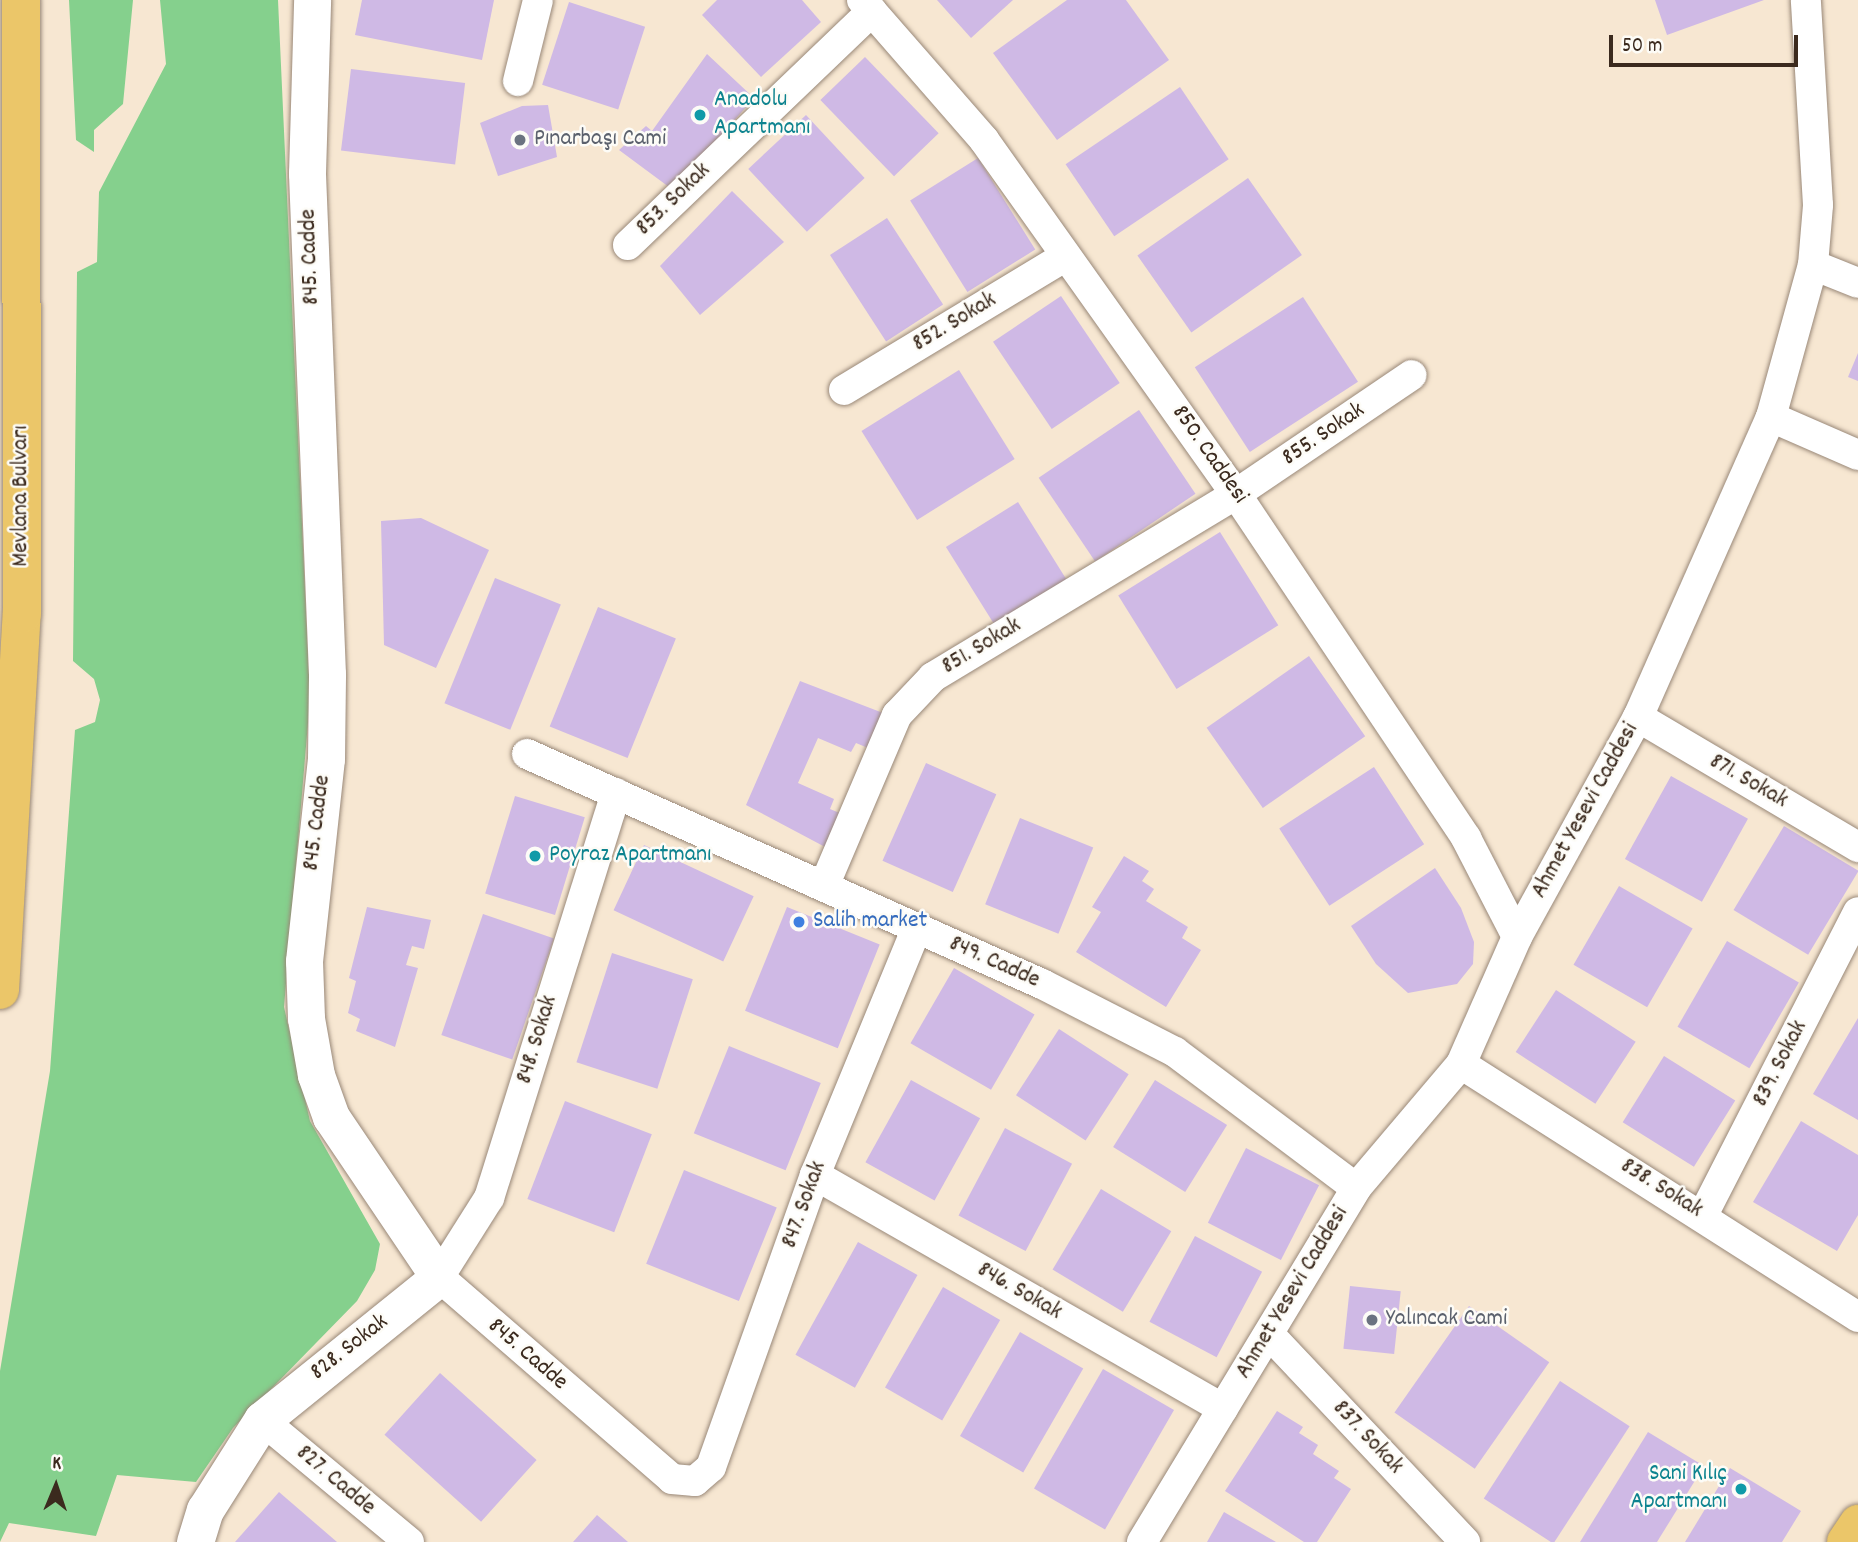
<!DOCTYPE html>
<meta charset="utf-8">
<style>
body{margin:0}
#map{position:relative;width:1858px;height:1542px;overflow:hidden;background:#f7e7d2;font-family:Dekko,sans-serif}
div>[style]{position:absolute}
[style*='--x']{left:calc(var(--x)*1px);top:calc(var(--y)*1px);width:calc(var(--w)*1px);rotate:calc(var(--a)*1deg)}
.green>*{inset:0;background:#85d08d}
.building>*{inset:0;background:#cfb9e5;transform-origin:0 0}
.roads{filter:drop-shadow(0 0 2px #998878) drop-shadow(0 0 2px #998878)}
.minor>*{height:30px;margin:-15px;padding:0 15px;transform-origin:15px;border-radius:15px;background:#fff}
.tertiary>*{height:37px;margin:-18.5px;padding:0 18.5px;transform-origin:18.5px;border-radius:18.5px;background:#fff}
.primary>*{height:38px;margin:-19px;padding:0 19px;transform-origin:19px;border-radius:19px;background:#ebc669}
.trunk>*{height:38px;margin:-19px;padding:0 19px;transform-origin:19px;border-radius:19px;background:#ebc669}
.dots>*{width:19px;height:19px;translate:-50% -50%;box-sizing:border-box;border:4px solid #fdfcf7;border-radius:50%}
span{translate:-50% -50%;white-space:nowrap;text-align:center;line-height:1.15;-webkit-text-stroke:5px #fdfcf7;paint-order:stroke}
.culture-label{font-size:24px;color:#0d838f}
.left{translate:0 -50%;text-align:left}
.right{translate:-100% -50%;text-align:right}
.worship-label{font-size:24px;color:#5b616d}
.street-label{font-size:24px;color:#3b2a1e}
.shop-label{font-size:24px;color:#366cbe}
.north{position:absolute;left:21px;top:1451px;width:70px;height:70px;-webkit-text-stroke:5px #fdfcf7;paint-order:stroke;rotate:2deg;font-size:19px;font-weight:700;line-height:28px;text-align:center;color:#3b2a1e}
.north::after{content:'';display:block;margin:auto;width:24px;height:32px;background:#3b2a1e;clip-path:polygon(50% 0,100% 100%,50% 72%,0 100%)}
.scale{position:absolute;left:1609px;top:35px;width:189px;height:32px;box-sizing:border-box;border:4px solid #3b2a1e;border-top:0;padding-left:9px;font-size:21px;line-height:24px;white-space:nowrap;color:#3b2a1e;-webkit-text-stroke:5px #fdfcf7;paint-order:stroke}
</style>
<div id="map">
<div class="green">
<i style="clip-path:polygon(69px 0,133px 0,123px 104px,94px 130px,94px 152px,76px 140px)"></i>
<i style="clip-path:polygon(160px 0,278px 0,310px 699px,284px 1007px,310px 1121px,380px 1244px,375px 1270px,357px 1301px,233px 1428px,196px 1482px,117px 1475px,96px 1536px,9px 1523px,0 1542px,0 1371px,50px 1071px,75px 730px,95px 722px,100px 700px,94px 679px,73px 661px,77px 272px,97px 262px,99px 192px,166px 64px)"></i>
</div>
<div class="building">
<i style="clip-path:polygon(362px 0,494px 0,482px 60px,355px 35px)"></i>
<i style="clip-path:polygon(717px 0,802px 0,821px 22px,761px 77px,702px 15px)"></i>
<i style="clip-path:polygon(937px 0,1013px 0,971px 38px)"></i>
<i style="clip-path:polygon(1067px 0,1126px 0,1169px 60px,1057px 140px,993px 53px)"></i>
<i style="clip-path:polygon(1655px 0,1764px 0,1667px 35px)"></i>
<i style="left:569px;top:2px;width:80px;height:87px;rotate:18deg"></i>
<i style="clip-path:polygon(707px 54px,754px 98px,673px 190px,619px 150px,646px 126px,652px 131px)"></i>
<i style="left:865px;top:57px;width:106px;height:62px;rotate:46deg"></i>
<i style="left:351px;top:69px;width:115px;height:82px;rotate:7deg"></i>
<i style="left:1180px;top:87px;width:87px;height:138px;rotate:56deg"></i>
<i style="clip-path:polygon(548px 105px,557px 157px,498px 176px,480px 123px,522px 106px)"></i>
<i style="left:806px;top:115px;width:86px;height:79px;rotate:47deg"></i>
<i style="left:978px;top:158px;width:108px;height:80px;rotate:58deg"></i>
<i style="left:1248px;top:178px;width:94px;height:135px;rotate:55deg"></i>
<i style="clip-path:polygon(732px 191px,784px 242px,700px 315px,660px 266px)"></i>
<i style="left:887px;top:218px;width:103px;height:68px;rotate:57deg"></i>
<i style="left:1061px;top:296px;width:105px;height:82px;rotate:56deg"></i>
<i style="left:1303px;top:297px;width:101px;height:129px;rotate:57deg"></i>
<i style="clip-path:polygon(1858px 353px,1858px 381px,1848px 377px)"></i>
<i style="left:959px;top:370px;width:105px;height:115px;rotate:58deg"></i>
<i style="left:1139px;top:410px;width:101px;height:121px;rotate:56deg"></i>
<i style="left:1018px;top:502px;width:97px;height:85px;rotate:58deg"></i>
<i style="clip-path:polygon(421px 518px,489px 550px,436px 668px,384px 645px,381px 521px)"></i>
<i style="left:1220px;top:532px;width:110px;height:120px;rotate:58deg"></i>
<i style="left:495px;top:578px;width:71px;height:135px;rotate:22deg"></i>
<i style="left:598px;top:607px;width:84px;height:129px;rotate:22deg"></i>
<i style="left:1309px;top:656px;width:98px;height:125px;rotate:55deg"></i>
<i style="clip-path:polygon(800px 681px,883px 713px,868px 748px,856px 743px,851px 752px,818px 738px,798px 783px,834px 799px,830px 809px,842px 814px,827px 848px,746px 805px)"></i>
<i style="left:926px;top:763px;width:77px;height:107px;rotate:24deg"></i>
<i style="left:1374px;top:767px;width:92px;height:113px;rotate:57deg"></i>
<i style="left:1671px;top:776px;width:88px;height:95px;rotate:29deg"></i>
<i style="left:515px;top:796px;width:73px;height:102px;rotate:17deg"></i>
<i style="left:1020px;top:818px;width:79px;height:93px;rotate:22deg"></i>
<i style="left:1784px;top:826px;width:87px;height:98px;rotate:31deg"></i>
<i style="left:644px;top:845px;width:121px;height:72px;rotate:25deg"></i>
<i style="clip-path:polygon(1124px 856px,1149px 871px,1142px 881px,1154px 889px,1146px 901px,1188px 927px,1182px 938px,1201px 950px,1166px 1007px,1076px 952px,1101px 912px,1092px 907px)"></i>
<i style="clip-path:polygon(1435px 868px,1461px 908px,1474px 942px,1473px 964px,1457px 984px,1408px 993px,1376px 964px,1351px 926px)"></i>
<i style="left:1619px;top:886px;width:85px;height:91px;rotate:30deg"></i>
<i style="clip-path:polygon(367px 907px,431px 920px,424px 949px,412px 946px,406px 965px,418px 968px,395px 1047px,356px 1031px,360px 1019px,348px 1013px,356px 981px,349px 978px)"></i>
<i style="left:787px;top:907px;width:100px;height:112px;rotate:22deg"></i>
<i style="left:483px;top:914px;width:75px;height:128px;rotate:19deg"></i>
<i style="left:1727px;top:941px;width:83px;height:99px;rotate:30deg"></i>
<i style="left:612px;top:953px;width:85px;height:115px;rotate:18deg"></i>
<i style="left:954px;top:968px;width:93px;height:87px;rotate:30deg"></i>
<i style="left:1556px;top:990px;width:95px;height:74px;rotate:33deg"></i>
<i style="clip-path:polygon(1858px 1018px,1858px 1120px,1813px 1094px)"></i>
<i style="left:1059px;top:1029px;width:83px;height:79px;rotate:33deg"></i>
<i style="left:729px;top:1046px;width:99px;height:94px;rotate:22deg"></i>
<i style="left:1664px;top:1056px;width:84px;height:78px;rotate:32deg"></i>
<i style="left:911px;top:1080px;width:79px;height:94px;rotate:29deg"></i>
<i style="left:1155px;top:1080px;width:85px;height:79px;rotate:32deg"></i>
<i style="left:565px;top:1101px;width:93px;height:105px;rotate:21deg"></i>
<i style="clip-path:polygon(1801px 1121px,1858px 1155px,1858px 1215px,1837px 1251px,1753px 1202px)"></i>
<i style="left:1005px;top:1128px;width:76px;height:99px;rotate:28deg"></i>
<i style="left:1246px;top:1148px;width:82px;height:84px;rotate:27deg"></i>
<i style="left:684px;top:1170px;width:100px;height:101px;rotate:22deg"></i>
<i style="left:1101px;top:1189px;width:82px;height:94px;rotate:31deg"></i>
<i style="left:1195px;top:1236px;width:76px;height:97px;rotate:28deg"></i>
<i style="left:858px;top:1242px;width:68px;height:129px;rotate:29deg"></i>
<i style="left:1350px;top:1286px;width:51px;height:63px;rotate:6deg"></i>
<i style="left:943px;top:1287px;width:66px;height:116px;rotate:30deg"></i>
<i style="left:1469px;top:1306px;width:98px;height:130px;rotate:35deg"></i>
<i style="left:1020px;top:1332px;width:73px;height:120px;rotate:30deg"></i>
<i style="left:1103px;top:1369px;width:82px;height:138px;rotate:30deg"></i>
<i style="left:440px;top:1373px;width:130px;height:83px;rotate:42deg"></i>
<i style="left:1560px;top:1381px;width:83px;height:140px;rotate:33deg"></i>
<i style="clip-path:polygon(1277px 1411px,1303px 1427px,1299px 1433px,1318px 1445px,1313px 1454px,1339px 1471px,1334px 1478px,1351px 1489px,1317px 1542px,1304px 1542px,1225px 1491px)"></i>
<i style="clip-path:polygon(1648px 1432px,1704px 1466px,1657px 1542px,1580px 1542px)"></i>
<i style="clip-path:polygon(1730px 1468px,1801px 1511px,1782px 1542px,1685px 1542px)"></i>
<i style="clip-path:polygon(279px 1492px,337px 1542px,235px 1542px)"></i>
<i style="clip-path:polygon(1224px 1512px,1276px 1542px,1207px 1542px)"></i>
<i style="clip-path:polygon(597px 1515px,628px 1542px,573px 1542px)"></i>
</div>
<div class="roads">
<div class="minor">
<i style="--x:862;--y:0;--w:186;--a:48.9"></i>
<i style="--x:984;--y:140;--w:435;--a:54.6"></i>
<i style="--x:1236;--y:494;--w:414;--a:56.2"></i>
<i style="--x:1466;--y:838;--w:111;--a:62.7"></i>
<i style="--x:518;--y:81;--w:83;--a:-76.1"></i>
<i style="--x:628;--y:245;--w:338;--a:-43.8"></i>
<i style="--x:1813;--y:265;--w:48;--a:21.8"></i>
<i style="--x:844;--y:390;--w:259;--a:-31.1"></i>
<i style="--x:1771;--y:417;--w:95;--a:23.6"></i>
<i style="--x:1638;--y:717;--w:256;--a:30.6"></i>
<i style="--x:527;--y:754;--w:564;--a:24.07"></i>
<i style="--x:1042;--y:984;--w:149;--a:27.1"></i>
<i style="--x:1175;--y:1052;--w:226;--a:36.9"></i>
<i style="--x:616;--y:793;--w:424;--a:107.4"></i>
<i style="--x:489;--y:1198;--w:93;--a:122.3"></i>
<i style="--x:439;--y:1277;--w:308;--a:40.9"></i>
<i style="--x:672;--y:1479;--w:23;--a:5"></i>
<i style="--x:695;--y:1481;--w:21;--a:-41"></i>
<i style="--x:711;--y:1467;--w:310;--a:-70.4"></i>
<i style="--x:815;--y:1175;--w:267;--a:-67.6"></i>
<i style="--x:824;--y:886;--w:186;--a:-66.9"></i>
<i style="--x:897;--y:715;--w:52;--a:-46.5"></i>
<i style="--x:933;--y:677;--w:354;--a:-31.1"></i>
<i style="--x:1236;--y:494;--w:212;--a:-34.1"></i>
<i style="--x:1461;--y:1064;--w:471;--a:32.5"></i>
<i style="--x:815;--y:1175;--w:470;--a:29.8"></i>
<i style="--x:1703;--y:1215;--w:340;--a:-62.9"></i>
<i style="--x:1269;--y:1334;--w:286;--a:46.7"></i>
<i style="--x:262;--y:1420;--w:191;--a:39.7"></i>
<i style="--x:1142;--y:1542;--w:414;--a:-58.8"></i>
<i style="--x:1356;--y:1188;--w:162;--a:-49.7"></i>
<i style="--x:1461;--y:1064;--w:139;--a:-66.2"></i>
<i style="--x:1517;--y:937;--w:251;--a:-61.2"></i>
<i style="--x:1638;--y:717;--w:328;--a:-66.1"></i>
<i style="--x:1771;--y:417;--w:158;--a:-74.6"></i>
<i style="--x:1813;--y:265;--w:60;--a:-85.2"></i>
<i style="--x:1818;--y:205;--w:205;--a:-93.4"></i>
</div>
<div class="tertiary">
<i style="--x:195;--y:1542;--w:34;--a:-73"></i>
<i style="--x:205;--y:1510;--w:107;--a:-57.7"></i>
<i style="--x:262;--y:1420;--w:228;--a:-38.9"></i>
<i style="--x:439;--y:1277;--w:193;--a:-124"></i>
<i style="--x:331;--y:1117;--w:45;--a:-109.7"></i>
<i style="--x:316;--y:1075;--w:58;--a:-100"></i>
<i style="--x:306;--y:1018;--w:57;--a:-92"></i>
<i style="--x:304;--y:961;--w:203;--a:-83.8"></i>
<i style="--x:326;--y:759;--w:85;--a:-89.3"></i>
<i style="--x:327;--y:674;--w:501;--a:-92.29"></i>
<i style="--x:307;--y:173;--w:173;--a:-88.3"></i>
</div>
<div class="primary">
<i style="--x:1846;--y:1542;--w:22;--a:-56"></i>
</div>
<div class="trunk">
<i style="--x:0;--y:990;--w:377;--a:-86.7"></i>
<i style="--x:22;--y:614;--w:614;--a:-90.09"></i>
</div>
</div>
<div class="dots">
<i style="left:700px;top:115px;background:#0f9aa8"></i>
<i style="left:520px;top:140px;background:#6b7280"></i>
<i style="left:535px;top:856px;background:#0f9aa8"></i>
<i style="left:799px;top:922px;background:#3f7fe0"></i>
<i style="left:1372px;top:1320px;background:#6b7280"></i>
<i style="left:1741px;top:1489px;background:#0f9aa8"></i>
</div>
<div class="culture-label">
<span class="left" style="left:714px;top:115px">Anadolu<br>Apartmanı</span>
<span class="left" style="left:549px;top:856px">Poyraz Apartmanı</span>
<span class="right" style="left:1727px;top:1489px">Sani Kılıç<br>Apartmanı</span>
</div>
<div class="worship-label">
<span class="left" style="left:534px;top:140px">Pınarbaşı Cami</span>
<span class="left" style="left:1386px;top:1320px">Yalıncak Cami</span>
</div>
<div class="street-label">
<span style="left:674px;top:200px;rotate:-44deg">853. Sokak</span>
<span style="left:311px;top:257px;rotate:-92deg">845. Cadde</span>
<span style="left:955px;top:323px;rotate:-31deg">852. Sokak</span>
<span style="left:1324px;top:435px;rotate:-34deg">855. Sokak</span>
<span style="left:1209px;top:455px;rotate:55deg">850. Caddesi</span>
<span style="left:22px;top:496px;rotate:-90deg">Mevlana Bulvarı</span>
<span style="left:982px;top:647px;rotate:-31deg">851. Sokak</span>
<span style="left:1748px;top:782px;rotate:30deg">871. Sokak</span>
<span style="left:1586px;top:811px;rotate:-61deg">Ahmet Yesevi Caddesi</span>
<span style="left:318px;top:823px;rotate:-83deg">845. Cadde</span>
<span style="left:994px;top:963px;rotate:24deg">849. Cadde</span>
<span style="left:538px;top:1040px;rotate:-73deg">848. Sokak</span>
<span style="left:1781px;top:1064px;rotate:-63deg">839. Sokak</span>
<span style="left:1661px;top:1189px;rotate:32deg">838. Sokak</span>
<span style="left:805px;top:1205px;rotate:-70deg">847. Sokak</span>
<span style="left:1019px;top:1292px;rotate:30deg">846. Sokak</span>
<span style="left:1293px;top:1293px;rotate:-59deg">Ahmet Yesevi Caddesi</span>
<span style="left:350px;top:1348px;rotate:-38deg">828. Sokak</span>
<span style="left:527px;top:1355px;rotate:41deg">845. Cadde</span>
<span style="left:1367px;top:1438px;rotate:47deg">837. Sokak</span>
<span style="left:335px;top:1481px;rotate:40deg">827. Cadde</span>
</div>
<div class="shop-label">
<span class="left" style="left:813px;top:922px">Salih market</span>
</div>
<div class="north">K</div>
<div class="scale">50 m</div>
</div>
